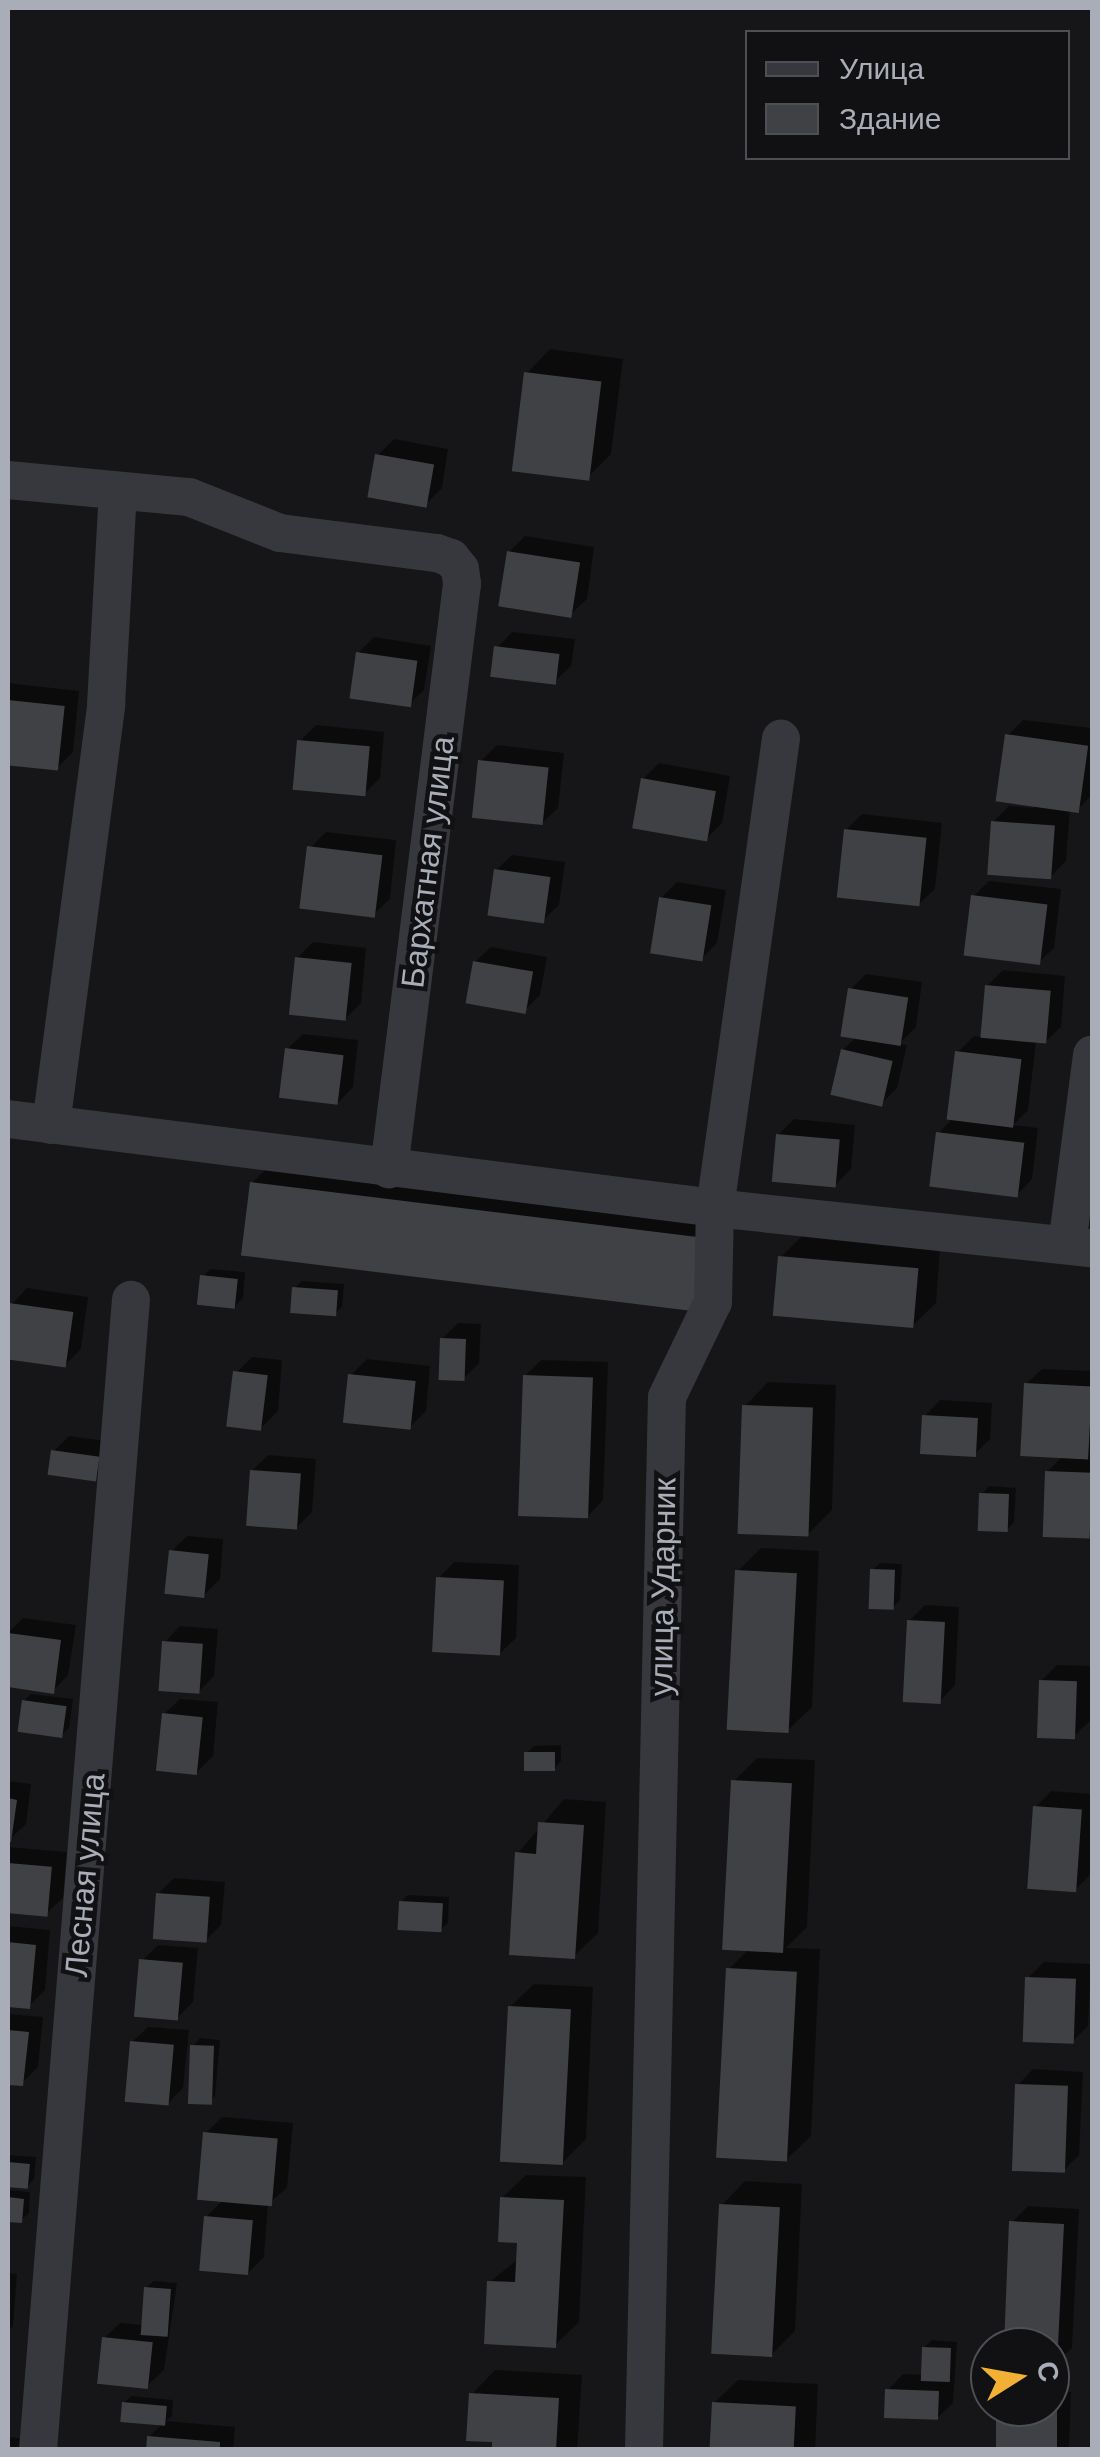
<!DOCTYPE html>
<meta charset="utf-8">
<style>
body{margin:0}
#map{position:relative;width:1100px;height:2457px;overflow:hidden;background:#161618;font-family:Helvetica,sans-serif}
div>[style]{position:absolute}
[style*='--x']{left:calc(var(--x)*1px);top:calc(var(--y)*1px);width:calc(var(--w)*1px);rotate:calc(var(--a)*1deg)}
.shadow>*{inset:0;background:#0007}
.building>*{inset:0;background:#404145;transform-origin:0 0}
.minor>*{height:38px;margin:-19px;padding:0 19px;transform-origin:19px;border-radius:19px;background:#37383d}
span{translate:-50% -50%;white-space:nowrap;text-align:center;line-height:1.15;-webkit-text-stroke:9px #111113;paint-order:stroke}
.street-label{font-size:32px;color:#a8adb8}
.frame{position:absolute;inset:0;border:10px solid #a8adb8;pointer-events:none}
.legend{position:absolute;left:745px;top:30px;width:325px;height:130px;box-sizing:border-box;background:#111113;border:2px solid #4d4f55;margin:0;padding:12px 18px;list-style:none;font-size:30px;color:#a8adb8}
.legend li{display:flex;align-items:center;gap:20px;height:50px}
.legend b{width:50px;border:2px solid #4d4f55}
.north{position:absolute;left:970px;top:2327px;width:100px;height:100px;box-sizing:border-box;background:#111113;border:2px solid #4d4f55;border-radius:50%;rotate:79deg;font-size:28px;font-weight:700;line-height:40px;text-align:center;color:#a8adb8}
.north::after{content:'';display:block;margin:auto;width:35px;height:45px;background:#f2b134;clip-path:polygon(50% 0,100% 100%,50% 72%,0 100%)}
</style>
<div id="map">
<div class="shadow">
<i style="clip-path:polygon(550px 349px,623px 359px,611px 454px,587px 478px,527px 373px)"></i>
<i style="clip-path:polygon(394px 439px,448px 449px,442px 488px,426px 504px,378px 455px)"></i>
<i style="clip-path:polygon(525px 536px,594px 547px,587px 599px,571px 614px,509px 552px)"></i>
<i style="clip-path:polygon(512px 632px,575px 639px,571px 666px,555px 681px,497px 648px)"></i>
<i style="clip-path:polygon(374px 637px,431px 646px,424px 690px,408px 705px,358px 653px)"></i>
<i style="clip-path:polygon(8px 683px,79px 691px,73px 752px,57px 768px,8px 762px)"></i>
<i style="clip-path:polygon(1023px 720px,1092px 728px,1092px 795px,1078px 809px,1070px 808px,1066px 861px,1050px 877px,993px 822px,1009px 806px,1034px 808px,1007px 736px)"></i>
<i style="clip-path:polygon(316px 725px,384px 732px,380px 778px,364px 794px,300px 741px)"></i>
<i style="clip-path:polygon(497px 745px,564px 753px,558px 808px,542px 823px,481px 761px)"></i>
<i style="clip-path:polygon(659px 763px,730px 776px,722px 823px,706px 839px,643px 779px)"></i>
<i style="clip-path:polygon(862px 814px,942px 823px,935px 889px,919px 904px,846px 830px)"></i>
<i style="clip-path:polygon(326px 832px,396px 840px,390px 899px,374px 914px,310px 848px)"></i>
<i style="clip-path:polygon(512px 855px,565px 862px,559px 905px,543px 920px,496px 870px)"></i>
<i style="clip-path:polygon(989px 881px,1061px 889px,1054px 948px,1038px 963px,974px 896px)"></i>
<i style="clip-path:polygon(677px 882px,726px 890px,717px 943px,701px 959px,661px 898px)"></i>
<i style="clip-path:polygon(313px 942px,366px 948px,361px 1003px,345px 1019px,297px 958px)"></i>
<i style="clip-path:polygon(491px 947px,547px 957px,540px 995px,524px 1011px,475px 962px)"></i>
<i style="clip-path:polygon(1003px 970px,1065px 976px,1061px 1027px,1045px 1042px,1036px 1042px,1028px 1110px,1013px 1125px,1038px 1128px,1032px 1179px,1017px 1195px,938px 1134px,953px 1118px,958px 1052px,974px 1036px,982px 1037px,987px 986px)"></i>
<i style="clip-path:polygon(866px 974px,922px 982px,916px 1027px,899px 1044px,907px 1045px,897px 1088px,881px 1104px,843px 1050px,857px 1036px,850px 990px)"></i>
<i style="clip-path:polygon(303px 1034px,358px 1040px,353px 1087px,338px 1103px,287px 1049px)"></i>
<i style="clip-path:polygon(794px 1119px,855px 1125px,851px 1169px,835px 1185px,778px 1135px)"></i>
<i style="clip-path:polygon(283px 1153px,735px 1206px,727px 1276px,252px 1183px)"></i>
<i style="clip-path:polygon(804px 1234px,940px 1246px,936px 1303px,912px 1326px,781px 1257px)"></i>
<i style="clip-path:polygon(210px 1269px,245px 1272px,243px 1298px,235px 1306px,203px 1277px)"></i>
<i style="clip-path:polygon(302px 1281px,344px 1284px,342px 1307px,334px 1314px,295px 1288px)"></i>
<i style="clip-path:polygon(27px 1288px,88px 1297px,81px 1349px,65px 1365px,8px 1357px,12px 1304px)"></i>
<i style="clip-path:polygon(458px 1323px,481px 1324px,479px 1363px,463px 1379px,442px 1339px)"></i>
<i style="clip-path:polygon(252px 1357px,282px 1360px,278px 1411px,262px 1427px,236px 1373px)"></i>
<i style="clip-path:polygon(367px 1359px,430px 1366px,426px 1411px,410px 1427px,351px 1375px)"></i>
<i style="clip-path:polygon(541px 1360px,608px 1362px,603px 1500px,588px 1516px,525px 1376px)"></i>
<i style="clip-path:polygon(1042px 1369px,1092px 1371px,1091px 1538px,1047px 1472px,1064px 1455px,1026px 1384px)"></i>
<i style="clip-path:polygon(768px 1382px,836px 1385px,832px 1510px,808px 1534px,745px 1406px)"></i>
<i style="clip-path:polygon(940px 1400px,992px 1403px,990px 1439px,974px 1455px,925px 1416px)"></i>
<i style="clip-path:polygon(69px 1436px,113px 1442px,111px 1464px,95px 1480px,53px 1452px)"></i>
<i style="clip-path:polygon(268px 1455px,316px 1459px,312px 1512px,296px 1528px,252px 1471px)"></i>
<i style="clip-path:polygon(989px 1486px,1016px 1488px,1014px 1522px,1007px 1530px,982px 1494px)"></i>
<i style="clip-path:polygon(187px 1536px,223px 1539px,220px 1579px,204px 1595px,171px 1552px)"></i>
<i style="clip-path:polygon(761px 1548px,819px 1551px,812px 1707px,788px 1730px,738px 1571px)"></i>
<i style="clip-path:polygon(454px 1562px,519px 1565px,516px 1638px,500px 1653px,439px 1578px)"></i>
<i style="clip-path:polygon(880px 1563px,902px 1564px,900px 1600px,892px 1608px,873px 1570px)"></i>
<i style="clip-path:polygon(925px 1605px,959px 1607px,955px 1685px,940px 1701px,909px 1621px)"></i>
<i style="clip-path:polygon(23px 1618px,76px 1625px,68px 1675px,53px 1691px,8px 1685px,8px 1633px)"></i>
<i style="clip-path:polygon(180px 1626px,218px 1629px,214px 1676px,198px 1692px,165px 1642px)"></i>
<i style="clip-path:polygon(1057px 1665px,1091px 1666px,1090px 1721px,1074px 1736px,1041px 1681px)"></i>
<i style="clip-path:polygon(31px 1694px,73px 1699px,69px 1728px,61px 1735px,24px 1701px)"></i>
<i style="clip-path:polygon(180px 1699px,218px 1702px,213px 1756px,197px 1772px,164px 1714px)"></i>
<i style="clip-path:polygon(561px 1745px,561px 1761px,554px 1769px,527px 1753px,534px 1746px)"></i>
<i style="clip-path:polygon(757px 1758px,815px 1760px,807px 1927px,786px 1948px,820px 1949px,811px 2136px,787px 2159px,728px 1970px,749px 1949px,734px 1781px)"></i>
<i style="clip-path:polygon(8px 1781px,31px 1784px,26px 1824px,10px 1839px)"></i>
<i style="clip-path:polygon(1051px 1791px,1092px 1794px,1092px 1873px,1077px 1888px,1036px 1807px)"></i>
<i style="clip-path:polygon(564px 1799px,606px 1802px,598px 1933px,574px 1956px,518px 1853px)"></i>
<i style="clip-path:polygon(8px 1847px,67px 1852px,63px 1898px,47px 1913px,8px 1910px)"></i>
<i style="clip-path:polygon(174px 1878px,225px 1882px,221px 1925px,205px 1941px,158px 1894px)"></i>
<i style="clip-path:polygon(408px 1895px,449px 1897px,448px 1923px,440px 1930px,401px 1902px)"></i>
<i style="clip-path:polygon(8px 1926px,50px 1930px,45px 1990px,29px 2006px,8px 2004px)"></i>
<i style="clip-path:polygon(158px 1945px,198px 1948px,193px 2002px,177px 2018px,142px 1961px)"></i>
<i style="clip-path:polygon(1044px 1962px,1091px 1964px,1088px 2026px,1072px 2042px,1028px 1978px)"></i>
<i style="clip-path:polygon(534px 1984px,593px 1987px,586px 2139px,563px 2162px,510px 2007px)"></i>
<i style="clip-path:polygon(10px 2014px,43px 2017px,38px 2067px,22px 2083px,8px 2082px)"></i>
<i style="clip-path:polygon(148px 2027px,189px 2030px,183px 2088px,168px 2103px,132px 2042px)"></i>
<i style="clip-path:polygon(200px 2038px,220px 2040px,215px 2096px,207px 2103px,193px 2046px)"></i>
<i style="clip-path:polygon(1033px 2069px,1083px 2072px,1079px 2155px,1063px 2171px,1018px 2085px)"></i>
<i style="clip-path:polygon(222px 2117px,293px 2123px,287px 2188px,268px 2204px,264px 2257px,248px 2273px,206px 2217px,223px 2200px,206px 2133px)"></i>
<i style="clip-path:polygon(8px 2155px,36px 2157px,34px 2179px,27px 2187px,8px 2185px)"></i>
<i style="clip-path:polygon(526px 2175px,586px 2177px,579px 2322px,555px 2345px,490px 2282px,518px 2259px,519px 2241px,502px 2198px)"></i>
<i style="clip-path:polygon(745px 2181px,802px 2184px,795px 2331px,771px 2355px,722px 2205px)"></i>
<i style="clip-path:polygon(8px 2190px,30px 2192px,29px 2213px,21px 2220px,8px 2219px)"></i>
<i style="clip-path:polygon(1028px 2206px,1079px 2209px,1072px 2348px,1056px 2363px,1050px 2363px,1050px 2347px,1006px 2347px,1012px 2222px)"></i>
<i style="clip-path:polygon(8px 2273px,17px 2274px,13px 2326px,8px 2331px)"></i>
<i style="clip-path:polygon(154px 2281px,177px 2283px,164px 2370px,148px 2385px,104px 2338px,120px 2323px,144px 2325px,146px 2288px)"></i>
<i style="clip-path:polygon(932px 2340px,957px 2342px,953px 2403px,937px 2418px,888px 2390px,903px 2374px,923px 2375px,924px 2348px)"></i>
<i style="clip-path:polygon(495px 2370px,582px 2375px,577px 2450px,494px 2450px,495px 2440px,472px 2394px)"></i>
<i style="clip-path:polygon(738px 2380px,818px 2384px,815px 2450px,712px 2450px,714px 2403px)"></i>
<i style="clip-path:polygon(1050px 2391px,1071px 2392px,1069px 2450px,997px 2450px,999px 2407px,1050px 2407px)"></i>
<i style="clip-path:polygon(131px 2396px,173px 2400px,172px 2416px,166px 2421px,235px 2427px,233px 2450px,148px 2450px,149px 2437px,163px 2423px,124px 2403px)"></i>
<i style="clip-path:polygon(8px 2437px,27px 2439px,27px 2450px,8px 2450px)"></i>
</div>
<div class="building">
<i style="left:524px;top:372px;width:78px;height:100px;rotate:7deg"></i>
<i style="left:375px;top:454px;width:60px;height:44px;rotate:10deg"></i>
<i style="left:507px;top:551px;width:74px;height:56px;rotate:9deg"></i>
<i style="left:494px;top:646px;width:66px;height:31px;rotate:7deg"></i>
<i style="left:356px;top:652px;width:62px;height:47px;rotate:8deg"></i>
<i style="left:8px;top:700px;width:57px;height:65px;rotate:6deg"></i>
<i style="left:1005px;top:734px;width:84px;height:68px;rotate:8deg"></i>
<i style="left:297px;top:740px;width:73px;height:50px;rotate:5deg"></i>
<i style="left:478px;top:760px;width:71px;height:58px;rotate:6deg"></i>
<i style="left:641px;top:778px;width:76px;height:51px;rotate:10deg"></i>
<i style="left:991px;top:821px;width:64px;height:54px;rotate:4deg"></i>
<i style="left:844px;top:829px;width:83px;height:69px;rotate:6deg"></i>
<i style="left:307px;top:846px;width:76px;height:63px;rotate:7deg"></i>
<i style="left:494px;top:869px;width:57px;height:47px;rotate:8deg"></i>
<i style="left:971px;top:895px;width:77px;height:61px;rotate:7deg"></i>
<i style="left:659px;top:897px;width:53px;height:57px;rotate:9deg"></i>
<i style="left:295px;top:957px;width:57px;height:58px;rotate:6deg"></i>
<i style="left:473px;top:961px;width:61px;height:43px;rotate:10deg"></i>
<i style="left:985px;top:985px;width:66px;height:53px;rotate:5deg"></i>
<i style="left:848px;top:988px;width:61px;height:49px;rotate:9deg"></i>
<i style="left:285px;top:1048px;width:59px;height:50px;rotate:7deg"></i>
<i style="left:841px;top:1049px;width:53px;height:47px;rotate:13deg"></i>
<i style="left:955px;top:1051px;width:67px;height:69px;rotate:7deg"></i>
<i style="left:936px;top:1132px;width:89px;height:55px;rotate:7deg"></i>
<i style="left:776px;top:1134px;width:64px;height:48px;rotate:5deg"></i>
<i style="left:250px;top:1182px;width:459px;height:74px;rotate:7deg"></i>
<i style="left:778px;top:1256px;width:141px;height:60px;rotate:5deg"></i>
<i style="left:200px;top:1275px;width:38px;height:30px;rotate:6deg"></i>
<i style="left:292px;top:1287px;width:46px;height:26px;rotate:4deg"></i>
<i style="left:9px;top:1303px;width:65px;height:56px;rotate:8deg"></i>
<i style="left:440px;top:1338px;width:26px;height:42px;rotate:2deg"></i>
<i style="left:233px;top:1371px;width:35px;height:56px;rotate:7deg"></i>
<i style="left:348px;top:1374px;width:68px;height:49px;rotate:6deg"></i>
<i style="left:523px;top:1375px;width:70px;height:141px;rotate:2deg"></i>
<i style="left:1024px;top:1383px;width:68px;height:73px;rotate:3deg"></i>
<i style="left:742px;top:1405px;width:71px;height:129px;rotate:2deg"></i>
<i style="left:922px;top:1415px;width:56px;height:39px;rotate:3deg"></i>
<i style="left:51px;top:1450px;width:49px;height:25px;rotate:8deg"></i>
<i style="left:250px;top:1470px;width:51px;height:56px;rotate:4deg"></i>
<i style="left:1045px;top:1471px;width:47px;height:66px;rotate:2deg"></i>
<i style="left:979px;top:1493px;width:30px;height:38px;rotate:2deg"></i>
<i style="left:169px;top:1550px;width:40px;height:44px;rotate:6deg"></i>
<i style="left:870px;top:1569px;width:25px;height:40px;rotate:2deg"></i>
<i style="left:735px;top:1570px;width:62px;height:160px;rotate:3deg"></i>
<i style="left:436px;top:1577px;width:68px;height:75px;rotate:3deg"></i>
<i style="left:907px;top:1620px;width:38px;height:82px;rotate:3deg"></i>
<i style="clip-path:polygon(8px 1633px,61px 1640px,54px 1694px,8px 1687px)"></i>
<i style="left:162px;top:1641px;width:41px;height:50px;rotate:4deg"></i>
<i style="left:1039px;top:1680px;width:38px;height:58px;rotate:2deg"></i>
<i style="left:22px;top:1700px;width:45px;height:32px;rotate:8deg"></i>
<i style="left:162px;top:1713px;width:41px;height:58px;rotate:6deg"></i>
<i style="left:524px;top:1752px;width:31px;height:19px"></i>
<i style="left:731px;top:1780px;width:61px;height:170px;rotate:3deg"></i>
<i style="clip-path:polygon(8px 1798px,17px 1800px,11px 1842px,8px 1842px)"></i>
<i style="left:1033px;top:1806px;width:49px;height:83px;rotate:4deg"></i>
<i style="clip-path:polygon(538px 1822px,584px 1825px,575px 1959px,509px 1955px,515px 1852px,536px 1854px)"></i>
<i style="left:8px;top:1863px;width:44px;height:50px;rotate:5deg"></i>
<i style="left:156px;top:1893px;width:54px;height:46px;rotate:4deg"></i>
<i style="left:399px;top:1901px;width:44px;height:29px;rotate:3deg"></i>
<i style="clip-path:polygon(8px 1942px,36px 1945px,30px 2009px,8px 2007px)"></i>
<i style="left:139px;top:1959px;width:44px;height:58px;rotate:5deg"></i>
<i style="left:726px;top:1968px;width:71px;height:190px;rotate:3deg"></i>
<i style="left:1025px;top:1977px;width:51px;height:65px;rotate:2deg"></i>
<i style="left:508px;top:2006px;width:63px;height:156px;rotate:3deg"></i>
<i style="clip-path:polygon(8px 2030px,29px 2032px,23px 2086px,8px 2085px)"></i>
<i style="left:130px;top:2041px;width:44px;height:61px;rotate:5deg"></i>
<i style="left:190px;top:2045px;width:24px;height:59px;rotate:2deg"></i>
<i style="left:1015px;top:2084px;width:53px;height:87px;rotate:2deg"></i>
<i style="left:203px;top:2132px;width:75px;height:68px;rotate:5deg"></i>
<i style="left:8px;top:2162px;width:22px;height:25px;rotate:5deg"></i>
<i style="clip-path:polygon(8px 2197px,24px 2199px,22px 2223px,8px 2222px)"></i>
<i style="clip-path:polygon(500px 2197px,564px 2200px,556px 2348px,484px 2344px,487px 2281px,515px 2282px,517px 2243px,498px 2242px)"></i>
<i style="left:719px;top:2204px;width:61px;height:150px;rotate:3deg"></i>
<i style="left:204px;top:2216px;width:49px;height:55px;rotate:5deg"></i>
<i style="clip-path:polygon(1009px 2221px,1064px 2224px,1057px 2366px,1050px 2366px,1050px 2347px,1004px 2347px)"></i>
<i style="left:144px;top:2287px;width:27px;height:48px;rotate:4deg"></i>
<i style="left:102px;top:2337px;width:51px;height:47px;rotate:6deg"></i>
<i style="left:922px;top:2347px;width:29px;height:34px;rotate:2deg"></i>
<i style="left:885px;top:2389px;width:54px;height:29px;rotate:2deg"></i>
<i style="clip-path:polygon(469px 2393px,559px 2398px,556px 2450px,492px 2450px,492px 2442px,466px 2441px)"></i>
<i style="left:122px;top:2402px;width:45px;height:20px;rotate:5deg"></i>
<i style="left:712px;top:2402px;width:84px;height:48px;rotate:3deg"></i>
<i style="left:996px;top:2407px;width:61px;height:43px"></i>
<i style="clip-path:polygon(147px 2436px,220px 2442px,220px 2450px,146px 2450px)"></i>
</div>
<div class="minor">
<i style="--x:8;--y:480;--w:182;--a:5.4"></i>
<i style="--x:189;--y:497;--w:98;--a:21.6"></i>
<i style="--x:280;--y:533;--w:158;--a:7.3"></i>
<i style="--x:437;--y:553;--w:15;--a:20"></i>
<i style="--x:451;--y:558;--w:14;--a:51"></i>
<i style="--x:460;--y:569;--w:15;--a:82"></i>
<i style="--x:462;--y:584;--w:590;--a:97.11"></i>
<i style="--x:8;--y:1119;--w:713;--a:7.17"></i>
<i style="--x:715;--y:1208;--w:379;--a:6.1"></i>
<i style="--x:51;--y:1125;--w:424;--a:-82.5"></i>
<i style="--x:106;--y:705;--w:213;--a:-86.8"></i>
<i style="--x:1067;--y:1245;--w:192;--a:-82.5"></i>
<i style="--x:38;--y:2450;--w:1154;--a:-85.38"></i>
<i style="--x:644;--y:2450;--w:1053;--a:-88.75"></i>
<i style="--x:667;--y:1397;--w:106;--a:-64.2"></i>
<i style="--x:713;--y:1302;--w:94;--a:-88.8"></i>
<i style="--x:715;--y:1208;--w:474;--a:-82"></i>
</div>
<div class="street-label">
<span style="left:428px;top:862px;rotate:-83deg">Бархатная улица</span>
<span style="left:663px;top:1587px;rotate:-89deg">улица Ударник</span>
<span style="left:85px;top:1875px;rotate:-85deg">Лесная улица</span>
</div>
<div class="frame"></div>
<ul class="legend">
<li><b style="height:12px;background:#37383d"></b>Улица</li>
<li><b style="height:28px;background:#404145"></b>Здание</li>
</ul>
<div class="north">С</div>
</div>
